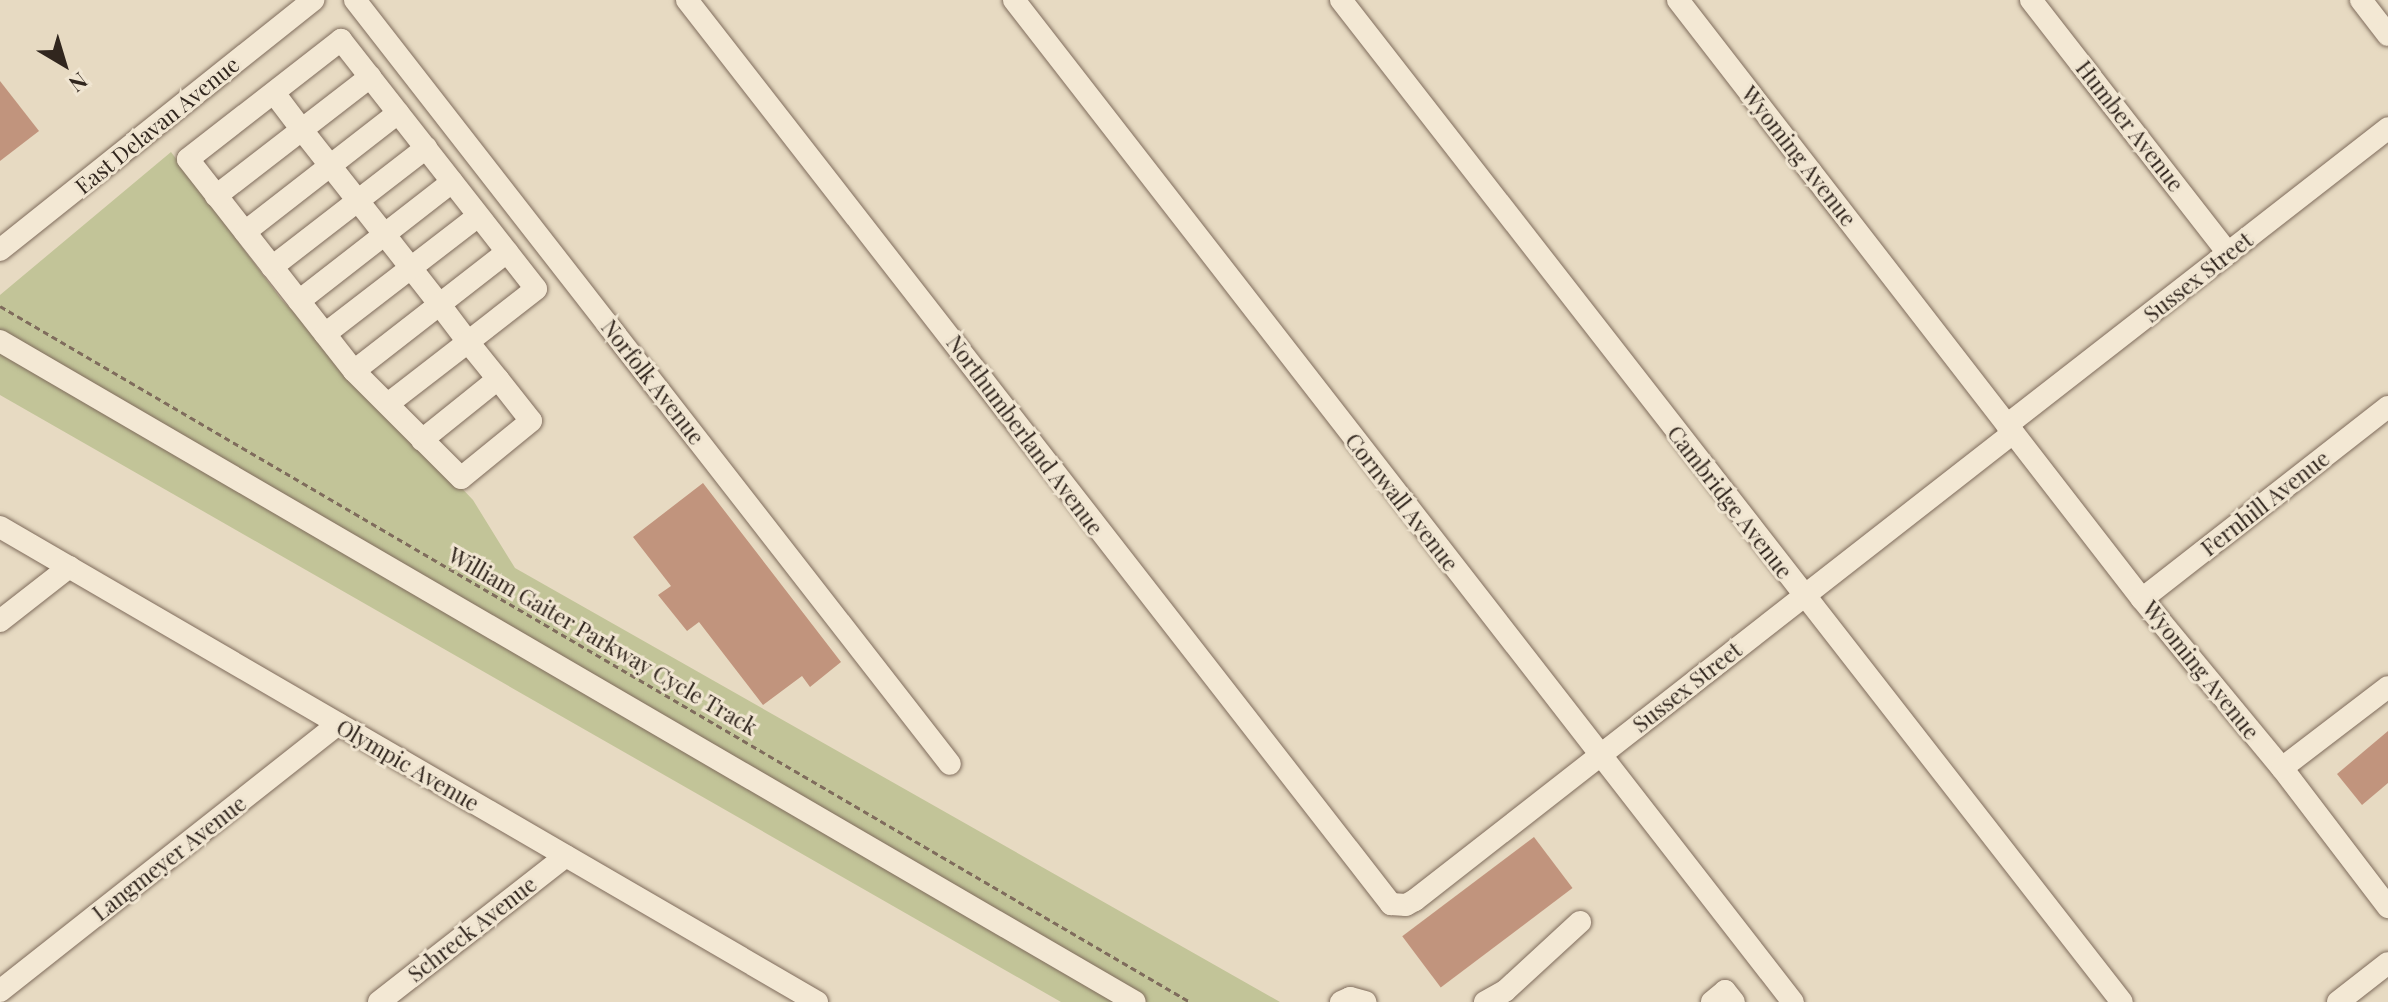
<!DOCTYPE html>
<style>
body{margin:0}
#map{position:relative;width:2388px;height:1002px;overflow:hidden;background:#e7dac2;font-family:"Playfair Display",serif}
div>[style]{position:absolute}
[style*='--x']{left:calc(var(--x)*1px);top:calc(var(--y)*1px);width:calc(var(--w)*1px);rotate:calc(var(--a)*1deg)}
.green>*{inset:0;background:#c2c498}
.building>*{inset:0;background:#c1947d;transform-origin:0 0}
.path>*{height:3px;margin-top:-1.5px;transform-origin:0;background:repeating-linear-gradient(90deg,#7f6c5c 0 6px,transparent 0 10px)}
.roads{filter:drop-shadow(0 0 2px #7f6c5c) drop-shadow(0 0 2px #7f6c5c)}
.minor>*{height:22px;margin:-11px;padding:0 11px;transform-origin:11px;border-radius:11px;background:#f3e8d4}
span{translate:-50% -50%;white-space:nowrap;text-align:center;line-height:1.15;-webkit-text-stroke:6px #f0e5d1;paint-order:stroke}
.street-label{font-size:22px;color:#31261e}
.north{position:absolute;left:24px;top:24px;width:80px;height:80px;-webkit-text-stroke:6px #f0e5d1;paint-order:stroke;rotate:142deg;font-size:22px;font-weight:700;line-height:32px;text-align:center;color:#31261e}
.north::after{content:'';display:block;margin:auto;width:28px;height:36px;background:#31261e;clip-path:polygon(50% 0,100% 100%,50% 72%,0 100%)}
</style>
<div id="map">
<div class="green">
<i style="clip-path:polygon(171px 152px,281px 299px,473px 500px,515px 568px,1280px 1002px,1061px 1002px,0 395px,0 295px)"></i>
</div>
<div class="building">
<i style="clip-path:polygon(0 81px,39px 131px,0 161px)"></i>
<i style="clip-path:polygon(703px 483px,841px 662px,810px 687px,802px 676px,763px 705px,699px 622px,687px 631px,658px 595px,671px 586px,633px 537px)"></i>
<i style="clip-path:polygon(2388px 731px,2388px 783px,2362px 805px,2337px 774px)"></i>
<i style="left:1534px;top:837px;width:64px;height:165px;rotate:53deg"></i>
</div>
<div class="path">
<i style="--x:0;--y:306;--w:1379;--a:30.32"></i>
</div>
<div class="roads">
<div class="minor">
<i style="--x:355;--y:0;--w:968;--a:52.09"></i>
<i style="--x:687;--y:0;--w:1146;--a:52.09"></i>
<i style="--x:1391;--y:904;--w:15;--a:4"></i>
<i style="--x:1406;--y:905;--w:10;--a:-29"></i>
<i style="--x:1415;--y:900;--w:759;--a:-37.99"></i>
<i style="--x:1014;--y:0;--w:1269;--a:52.14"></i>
<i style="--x:1341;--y:0;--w:1270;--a:52.07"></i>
<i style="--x:1678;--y:0;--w:758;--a:52.24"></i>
<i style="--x:2142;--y:599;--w:219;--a:50.4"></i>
<i style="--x:2282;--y:768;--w:175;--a:52.7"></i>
<i style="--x:2031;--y:0;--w:321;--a:52.1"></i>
<i style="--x:2361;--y:0;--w:44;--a:52.4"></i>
<i style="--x:274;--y:93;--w:46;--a:52.9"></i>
<i style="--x:302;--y:130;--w:134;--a:51.7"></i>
<i style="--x:385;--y:235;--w:42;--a:51.8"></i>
<i style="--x:411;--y:268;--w:47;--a:51.9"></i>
<i style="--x:440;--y:305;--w:46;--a:52.9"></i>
<i style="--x:468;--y:342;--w:48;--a:51"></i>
<i style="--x:498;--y:379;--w:53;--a:51.8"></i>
<i style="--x:531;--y:421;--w:90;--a:140.8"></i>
<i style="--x:461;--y:478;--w:151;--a:-135"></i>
<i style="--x:354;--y:371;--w:269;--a:-128.1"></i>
<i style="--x:188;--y:159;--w:194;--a:-37.9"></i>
<i style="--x:341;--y:40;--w:316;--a:51.9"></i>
<i style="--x:536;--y:289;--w:86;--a:142.1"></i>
<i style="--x:468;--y:342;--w:100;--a:142.3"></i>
<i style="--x:216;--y:196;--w:195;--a:-37.7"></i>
<i style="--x:245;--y:232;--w:194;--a:-37.9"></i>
<i style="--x:0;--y:250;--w:401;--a:-38.6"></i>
<i style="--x:272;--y:267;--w:195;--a:-37.7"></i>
<i style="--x:299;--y:301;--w:194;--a:-37.9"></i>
<i style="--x:325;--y:334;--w:193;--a:-37.6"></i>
<i style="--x:0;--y:341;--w:1313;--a:30.22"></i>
<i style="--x:354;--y:371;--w:194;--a:-37.9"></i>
<i style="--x:2007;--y:425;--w:483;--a:-37.9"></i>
<i style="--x:422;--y:440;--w:97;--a:-38.8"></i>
<i style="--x:0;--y:527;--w:945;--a:30.17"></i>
<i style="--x:2142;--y:599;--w:312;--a:-38"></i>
<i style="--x:0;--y:621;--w:88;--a:-38"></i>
<i style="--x:2282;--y:768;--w:133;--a:-37.4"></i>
<i style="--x:0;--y:991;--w:431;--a:-38.3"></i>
<i style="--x:379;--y:1002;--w:237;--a:-38"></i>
<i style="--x:1341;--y:1002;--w:10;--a:-24"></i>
<i style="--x:1350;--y:998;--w:16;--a:15"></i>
<i style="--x:1485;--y:1002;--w:23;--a:-29"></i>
<i style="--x:1505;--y:991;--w:102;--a:-42.6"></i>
<i style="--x:1712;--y:1002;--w:17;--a:-40"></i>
<i style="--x:1725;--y:991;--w:14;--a:51"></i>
<i style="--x:2338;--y:1002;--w:63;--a:-38"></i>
</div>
</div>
<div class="street-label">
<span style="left:157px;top:125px;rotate:-39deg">East Delavan Avenue</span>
<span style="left:2130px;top:126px;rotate:52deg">Humber Avenue</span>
<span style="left:1799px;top:156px;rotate:52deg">Wyoming Avenue</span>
<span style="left:2198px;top:277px;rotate:-38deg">Sussex Street</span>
<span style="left:653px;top:382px;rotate:52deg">Norfolk Avenue</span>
<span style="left:1025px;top:435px;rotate:53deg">Northumberland Avenue</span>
<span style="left:1402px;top:502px;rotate:52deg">Cornwall Avenue</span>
<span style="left:1730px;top:502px;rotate:52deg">Cambridge Avenue</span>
<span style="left:2265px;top:503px;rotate:-38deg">Fernhill Avenue</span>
<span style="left:603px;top:641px;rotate:30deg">William Gaiter Parkway Cycle Track</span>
<span style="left:2201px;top:670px;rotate:51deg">Wyoming Avenue</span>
<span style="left:1687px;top:687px;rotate:-38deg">Sussex Street</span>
<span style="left:408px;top:765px;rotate:30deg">Olympic Avenue</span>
<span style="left:169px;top:858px;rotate:-38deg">Langmeyer Avenue</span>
<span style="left:472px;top:929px;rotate:-38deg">Schreck Avenue</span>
</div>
<div class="north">N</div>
</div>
